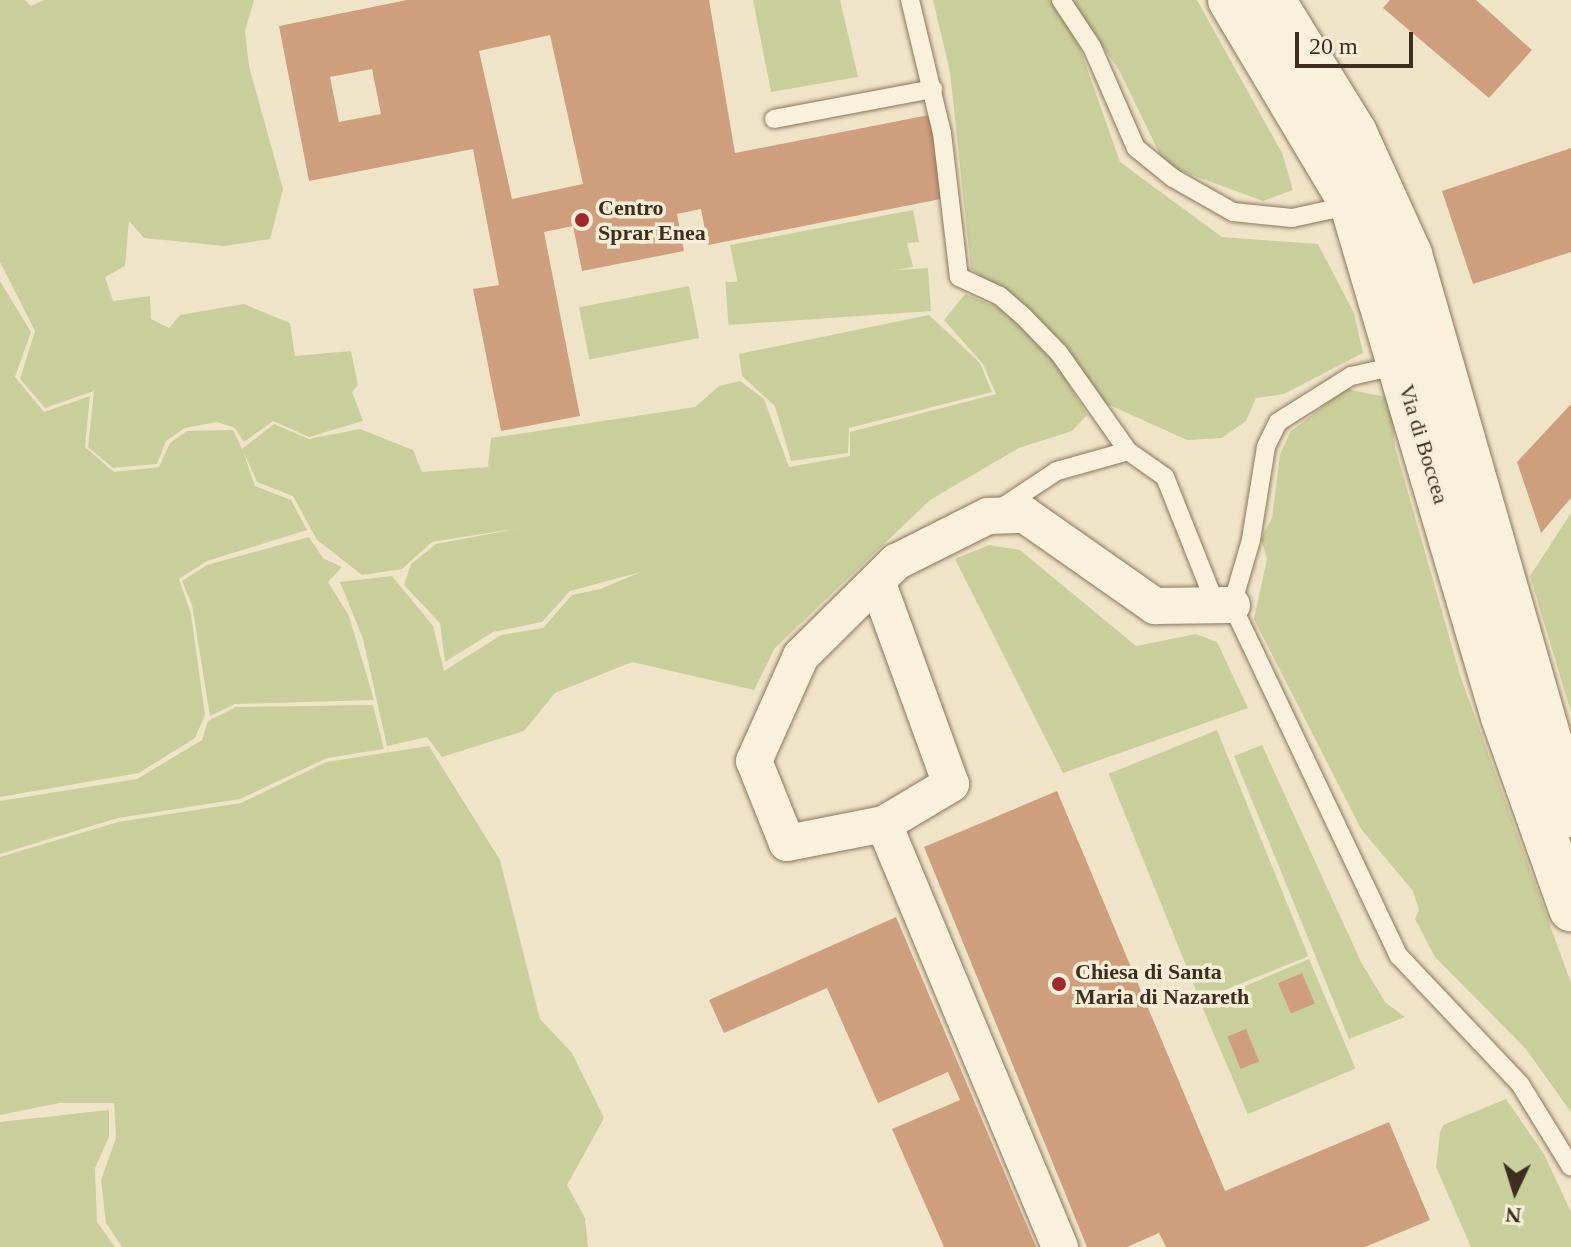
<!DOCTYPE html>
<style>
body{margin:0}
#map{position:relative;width:1571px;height:1247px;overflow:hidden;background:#f0e4c8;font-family:"Times New Roman",serif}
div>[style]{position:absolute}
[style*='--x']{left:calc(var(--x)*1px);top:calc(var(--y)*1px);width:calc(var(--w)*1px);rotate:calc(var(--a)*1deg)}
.green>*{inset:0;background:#c9cf9b;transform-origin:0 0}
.building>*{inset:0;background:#cf9f7d;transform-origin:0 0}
.roads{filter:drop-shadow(0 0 2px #8d765c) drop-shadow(0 0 2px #8d765c)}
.lane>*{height:18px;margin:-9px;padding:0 9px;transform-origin:9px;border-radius:9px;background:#faf1dc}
.street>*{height:36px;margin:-18px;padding:0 18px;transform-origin:18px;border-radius:18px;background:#faf1dc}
.secondary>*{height:44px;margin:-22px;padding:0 22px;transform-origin:22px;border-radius:22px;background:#faf1dc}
.dots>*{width:22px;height:22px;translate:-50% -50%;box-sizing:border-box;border:4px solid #f7eed8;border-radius:50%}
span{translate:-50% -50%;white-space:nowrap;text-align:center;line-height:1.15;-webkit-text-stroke:7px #f7eed8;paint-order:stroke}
.poi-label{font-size:22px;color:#3d2e20;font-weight:700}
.left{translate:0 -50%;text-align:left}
.street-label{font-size:22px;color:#3d2e20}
.north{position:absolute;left:1475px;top:1151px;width:80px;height:80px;-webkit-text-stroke:6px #f7eed8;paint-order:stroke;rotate:184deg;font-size:22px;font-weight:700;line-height:32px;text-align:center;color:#3d2e20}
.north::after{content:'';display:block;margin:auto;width:28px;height:36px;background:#3d2e20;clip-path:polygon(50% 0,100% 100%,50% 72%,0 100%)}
.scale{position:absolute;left:1295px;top:32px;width:118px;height:36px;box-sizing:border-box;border:4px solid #3d2e20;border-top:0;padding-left:10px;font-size:24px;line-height:28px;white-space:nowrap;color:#3d2e20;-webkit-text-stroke:6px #f7eed8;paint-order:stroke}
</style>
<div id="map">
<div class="green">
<i style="clip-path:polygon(0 0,25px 0,31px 6px,44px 0,254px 0,245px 31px,249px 66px,283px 189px,270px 239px,224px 246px,144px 238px,129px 221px,125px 266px,105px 277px,113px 301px,150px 296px,151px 319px,169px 328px,180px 315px,244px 304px,290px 323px,295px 356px,351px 351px,358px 385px,352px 392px,363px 421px,309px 437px,273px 421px,244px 442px,235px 428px,217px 422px,185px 428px,166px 441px,157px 464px,113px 468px,88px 447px,94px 391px,45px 408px,20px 379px,35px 331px,0 262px)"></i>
<i style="clip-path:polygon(753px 0,840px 0,858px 77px,771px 92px)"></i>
<i style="clip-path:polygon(933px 0,1055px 0,1080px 48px,1120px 162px,1222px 237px,1318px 244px,1354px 313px,1363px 353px,1284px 394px,1256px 398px,1246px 421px,1222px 438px,1187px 440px,1105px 403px,1062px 342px,1024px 304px,971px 269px,950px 72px)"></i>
<i style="clip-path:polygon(1071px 0,1197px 0,1282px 153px,1293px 190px,1263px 201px,1165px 165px,1119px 70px)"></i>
<i style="clip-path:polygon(913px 210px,919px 242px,907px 243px,913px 267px,741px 298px,730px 245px)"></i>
<i style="left:928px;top:268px;width:43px;height:203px;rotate:86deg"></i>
<i style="clip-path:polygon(0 281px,31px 332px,15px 377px,44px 412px,90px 396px,85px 447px,114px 472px,159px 467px,170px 443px,187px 431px,233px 430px,242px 449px,274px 424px,309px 439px,360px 429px,413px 450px,422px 472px,488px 467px,491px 438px,695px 407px,719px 386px,740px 381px,764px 399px,789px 467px,850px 456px,850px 432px,996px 394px,983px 364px,944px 320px,965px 294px,999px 308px,1029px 334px,1055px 361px,1087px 415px,1072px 431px,1019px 448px,930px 500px,775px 648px,754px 690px,632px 662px,555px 693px,524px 731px,442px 757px,427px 737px,387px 746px,363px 639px,340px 582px,392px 576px,433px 626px,444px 671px,501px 635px,543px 628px,572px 595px,600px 589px,641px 572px,570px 591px,542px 622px,493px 632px,445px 662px,440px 623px,404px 585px,411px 564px,436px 544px,520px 528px,432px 542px,402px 569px,362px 575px,317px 540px,293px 496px,257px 482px,243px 451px,255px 486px,291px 500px,307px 530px,207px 561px,179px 579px,191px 614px,205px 715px,195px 738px,139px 773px,0 797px)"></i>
<i style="left:689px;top:286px;width:53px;height:112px;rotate:79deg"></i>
<i style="clip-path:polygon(929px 315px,980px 363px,992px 392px,849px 428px,848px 453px,791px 461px,775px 406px,742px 376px,739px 354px)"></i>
<i style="clip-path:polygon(1346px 389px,1391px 398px,1395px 447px,1461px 678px,1571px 983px,1571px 1112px,1525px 1048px,1435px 957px,1415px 919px,1419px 910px,1413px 891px,1361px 829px,1254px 619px,1267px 559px,1261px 539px,1272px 518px,1280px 454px,1291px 431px)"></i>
<i style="clip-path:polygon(1571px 513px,1571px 712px,1530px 576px)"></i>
<i style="clip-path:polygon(309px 537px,323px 558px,342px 567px,328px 582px,349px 616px,374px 700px,235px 704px,210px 716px,192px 605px,182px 581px,207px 565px)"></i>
<i style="clip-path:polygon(989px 545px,1020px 550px,1136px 646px,1196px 634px,1217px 642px,1248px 708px,1063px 773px,955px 559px)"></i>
<i style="clip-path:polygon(373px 705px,384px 749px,327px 758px,240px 799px,118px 818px,0 854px,0 801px,137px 779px,202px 740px,208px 721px,236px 707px)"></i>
<i style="left:1217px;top:730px;width:244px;height:117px;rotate:68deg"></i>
<i style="clip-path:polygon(1262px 745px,1361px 962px,1385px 1002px,1405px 1017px,1349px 1039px,1234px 756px)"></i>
<i style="clip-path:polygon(429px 746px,500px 860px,540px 1019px,572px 1053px,604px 1118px,567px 1185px,585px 1218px,588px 1247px,122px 1247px,106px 1223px,101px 1180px,116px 1138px,114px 1103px,59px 1103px,0 1115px,0 857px,118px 822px,241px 803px,326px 762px)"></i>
<i style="left:1309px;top:959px;width:119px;height:117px;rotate:67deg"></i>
<i style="clip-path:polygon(1506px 1099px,1544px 1154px,1571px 1212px,1571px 1247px,1471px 1247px,1436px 1167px,1440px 1133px,1443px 1125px)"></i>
<i style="clip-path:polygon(109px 1110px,109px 1137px,95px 1168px,97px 1222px,115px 1247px,0 1247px,0 1122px)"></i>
</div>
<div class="building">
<i style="clip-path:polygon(evenodd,407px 0,709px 0,735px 153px,929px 115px,946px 198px,708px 245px,701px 209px,677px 214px,684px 251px,582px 271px,573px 226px,544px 232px,580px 416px,501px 431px,473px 289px,499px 285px,473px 149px,309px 181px,279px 26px,407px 0,550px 35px,583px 184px,512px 199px,479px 51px,550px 35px,407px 0,372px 69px,381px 114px,339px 122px,330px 77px,372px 69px)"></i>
<i style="clip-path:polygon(1390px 0,1476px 0,1532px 50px,1489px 98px,1383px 8px)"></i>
<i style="clip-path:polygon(1571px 148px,1571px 252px,1473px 284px,1442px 191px)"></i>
<i style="clip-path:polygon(1571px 404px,1571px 498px,1541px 533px,1517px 462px)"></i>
<i style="clip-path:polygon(1057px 791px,1225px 1191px,1389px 1122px,1430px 1220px,1365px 1247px,1166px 1247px,1159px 1233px,1127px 1247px,1087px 1247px,924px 847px)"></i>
<i style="clip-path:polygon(896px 917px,1036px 1247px,944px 1247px,892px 1129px,960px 1100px,948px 1072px,878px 1103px,827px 988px,724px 1033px,709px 1000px)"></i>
<i style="left:1302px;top:973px;width:33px;height:26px;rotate:67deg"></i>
<i style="left:1246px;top:1029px;width:35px;height:20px;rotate:68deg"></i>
</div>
<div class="roads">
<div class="lane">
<i style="--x:910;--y:0;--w:137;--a:76.5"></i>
<i style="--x:942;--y:133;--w:145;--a:83.3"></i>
<i style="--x:959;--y:277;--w:45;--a:24.9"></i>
<i style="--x:1000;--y:296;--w:29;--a:41"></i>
<i style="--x:1022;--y:315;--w:53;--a:45.8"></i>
<i style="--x:1059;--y:353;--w:120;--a:54.9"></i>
<i style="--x:1061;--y:0;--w:56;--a:56.6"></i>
<i style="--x:1092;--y:47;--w:110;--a:66.5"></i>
<i style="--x:1136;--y:148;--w:48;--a:39"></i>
<i style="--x:1173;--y:178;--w:69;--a:29.5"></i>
<i style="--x:1233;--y:212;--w:59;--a:5.8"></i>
<i style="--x:1292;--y:218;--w:61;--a:-12.2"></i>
<i style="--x:774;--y:119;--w:162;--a:-10.7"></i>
<i style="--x:1400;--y:365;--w:50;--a:167.3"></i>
<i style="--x:1351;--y:376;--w:86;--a:147.8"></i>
<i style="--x:1278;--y:422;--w:28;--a:116"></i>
<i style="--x:1266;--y:447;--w:94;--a:99.2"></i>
<i style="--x:1251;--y:540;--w:68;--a:106.3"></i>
<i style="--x:1232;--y:605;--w:389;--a:64.6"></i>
<i style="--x:1399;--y:956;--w:176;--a:46.6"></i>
<i style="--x:1520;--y:1084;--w:97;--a:58.4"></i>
<i style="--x:998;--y:510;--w:71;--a:-33.5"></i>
<i style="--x:1057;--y:471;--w:74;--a:-15.7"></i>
<i style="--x:1128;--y:451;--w:45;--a:35.1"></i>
<i style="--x:1165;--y:477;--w:138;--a:68.3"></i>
</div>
<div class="street">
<i style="--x:877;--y:581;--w:216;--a:70"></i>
<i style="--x:951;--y:784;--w:78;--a:149.2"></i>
<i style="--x:1060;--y:1247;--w:458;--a:-112.6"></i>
<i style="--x:884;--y:824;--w:99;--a:168.9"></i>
<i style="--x:787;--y:843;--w:88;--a:-111.9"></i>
<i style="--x:754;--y:761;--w:115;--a:-65.9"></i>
<i style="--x:801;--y:656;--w:134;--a:-44.7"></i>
<i style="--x:896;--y:562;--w:103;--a:-26.6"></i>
<i style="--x:988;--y:516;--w:37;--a:-2"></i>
<i style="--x:1025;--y:515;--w:159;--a:35"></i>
<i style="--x:1155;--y:606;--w:77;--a:-0.7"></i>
</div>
<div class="secondary">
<i style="--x:1230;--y:0;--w:239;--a:59.2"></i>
<i style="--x:1352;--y:205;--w:534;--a:73.57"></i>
<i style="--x:1503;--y:717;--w:204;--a:70.5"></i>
<i style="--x:1273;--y:0;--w:156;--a:58.3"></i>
<i style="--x:1355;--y:133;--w:133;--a:65.6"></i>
<i style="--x:1410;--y:254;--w:584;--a:73.99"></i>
</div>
</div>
<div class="dots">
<i style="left:582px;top:220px;background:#9e2a2b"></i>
<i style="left:1059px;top:984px;background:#9e2a2b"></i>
</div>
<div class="poi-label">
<span class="left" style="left:598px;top:220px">Centro<br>Sprar Enea</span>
<span class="left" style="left:1075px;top:984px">Chiesa di Santa<br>Maria di Nazareth</span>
</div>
<div class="street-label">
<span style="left:1424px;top:444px;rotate:73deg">Via di Boccea</span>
</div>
<div class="north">N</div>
<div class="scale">20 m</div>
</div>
